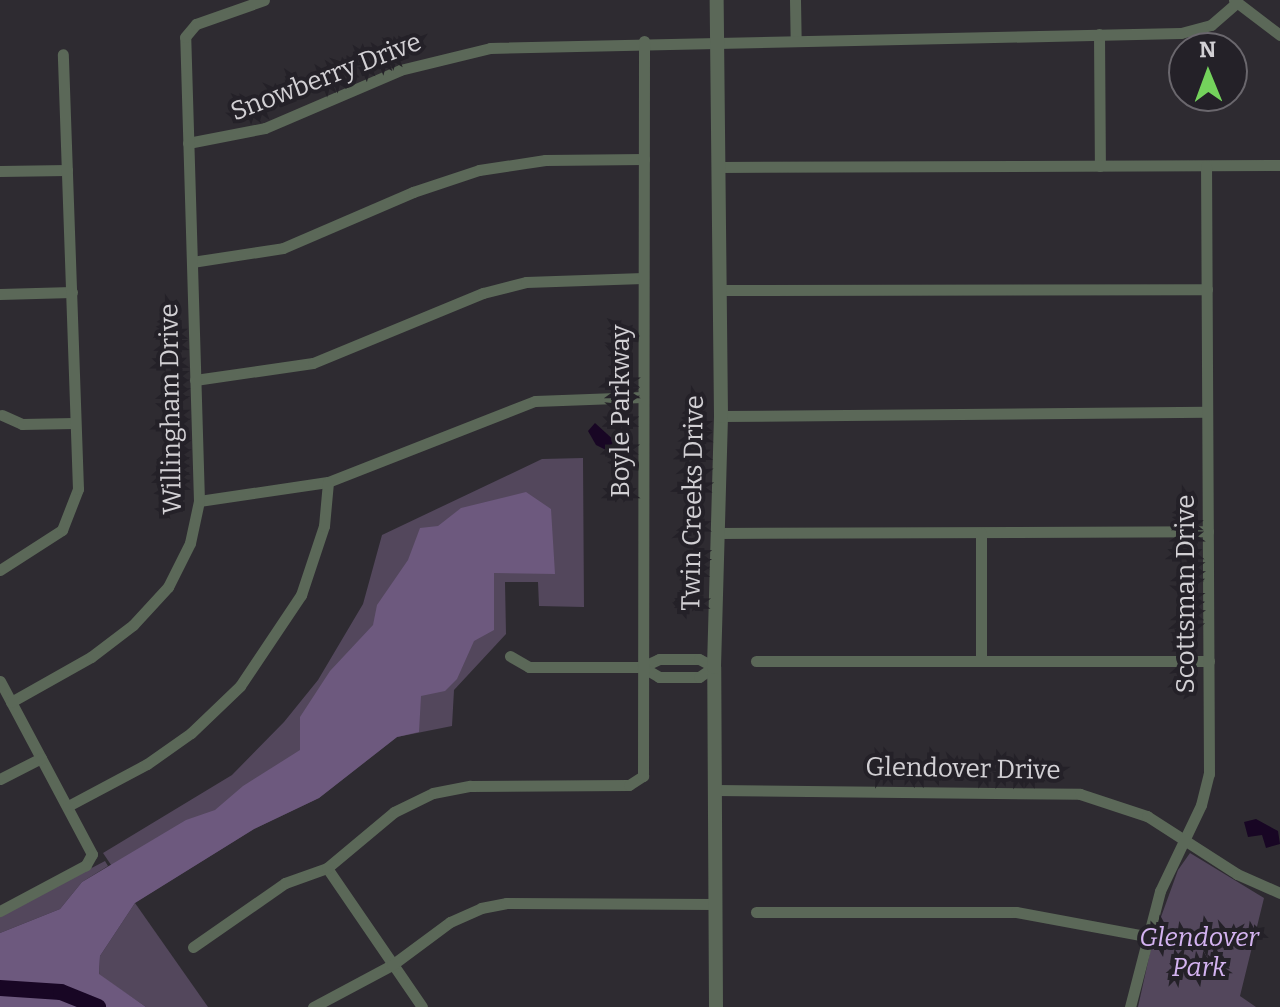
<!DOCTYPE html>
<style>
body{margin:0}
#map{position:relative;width:1280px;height:1007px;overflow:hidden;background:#2e2b31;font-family:Bitter,serif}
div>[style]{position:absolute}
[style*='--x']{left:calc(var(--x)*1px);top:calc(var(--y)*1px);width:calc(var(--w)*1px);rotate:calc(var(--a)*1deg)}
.green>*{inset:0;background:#53475c}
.forest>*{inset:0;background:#6d597e}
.water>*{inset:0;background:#180624}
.river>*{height:16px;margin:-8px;padding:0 8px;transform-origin:8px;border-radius:8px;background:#180624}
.minor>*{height:11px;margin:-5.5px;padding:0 5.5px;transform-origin:5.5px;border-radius:5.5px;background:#5b6858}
.tertiary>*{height:14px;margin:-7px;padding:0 7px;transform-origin:7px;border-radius:7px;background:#5b6858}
span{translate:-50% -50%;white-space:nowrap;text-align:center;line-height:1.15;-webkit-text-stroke:8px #242128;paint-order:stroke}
.street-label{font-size:26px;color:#d2d0d4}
.park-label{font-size:26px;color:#d4b3f1;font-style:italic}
.north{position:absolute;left:1168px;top:32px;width:80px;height:80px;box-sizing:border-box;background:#242128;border:2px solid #6a676d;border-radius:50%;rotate:359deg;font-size:22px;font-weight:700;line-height:32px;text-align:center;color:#d2d0d4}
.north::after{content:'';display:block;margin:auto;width:28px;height:36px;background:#74d25c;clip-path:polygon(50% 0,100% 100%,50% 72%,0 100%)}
</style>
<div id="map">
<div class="green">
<i style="clip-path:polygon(583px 458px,584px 607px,539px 606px,538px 582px,505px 582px,506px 634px,454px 690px,452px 726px,397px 737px,319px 798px,254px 829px,136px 902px,103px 853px,232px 775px,284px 722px,318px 680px,363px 604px,382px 535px,542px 459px)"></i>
<i style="clip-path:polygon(1190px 853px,1264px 898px,1240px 996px,1256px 1007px,1138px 1007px,1153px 939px,1178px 870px)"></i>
<i style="clip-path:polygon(105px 861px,108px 866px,82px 882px,60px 909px,0 933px,0 916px)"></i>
<i style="clip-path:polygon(135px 903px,208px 1007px,146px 1007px,99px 975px,100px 956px)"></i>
</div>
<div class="forest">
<i style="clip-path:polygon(526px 492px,551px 509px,555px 574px,494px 573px,494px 630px,474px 641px,457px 679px,445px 691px,421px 696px,419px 732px,397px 737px,319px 798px,254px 829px,135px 903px,100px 956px,99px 974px,146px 1007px,0 1007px,0 933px,60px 909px,82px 882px,186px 820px,215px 810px,243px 786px,300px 750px,300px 717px,330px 671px,373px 625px,377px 605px,408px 560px,420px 528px,438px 526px,461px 508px)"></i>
</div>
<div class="water">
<i style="clip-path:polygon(595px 423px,617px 443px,614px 454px,596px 445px,588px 431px)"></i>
<i style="clip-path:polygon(1256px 819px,1278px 831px,1280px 844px,1266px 848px,1262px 835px,1248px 837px,1244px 822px)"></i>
</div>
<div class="river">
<i style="--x:0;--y:988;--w:61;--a:3.8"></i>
<i style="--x:61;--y:992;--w:40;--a:22"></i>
</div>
<div class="minor">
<i style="--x:795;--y:0;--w:39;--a:89"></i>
<i style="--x:1234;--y:0;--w:58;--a:37.3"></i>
<i style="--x:1099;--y:34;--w:132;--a:89.6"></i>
<i style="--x:188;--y:143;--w:78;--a:-11"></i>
<i style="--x:265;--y:128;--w:147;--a:-23.2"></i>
<i style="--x:400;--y:70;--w:93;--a:-13.7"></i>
<i style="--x:490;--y:48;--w:691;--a:-1.24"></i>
<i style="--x:1181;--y:33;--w:31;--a:-15"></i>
<i style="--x:1211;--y:25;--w:35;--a:-41"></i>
<i style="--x:718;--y:167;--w:562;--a:-0.2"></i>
<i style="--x:0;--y:171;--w:67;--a:-0.9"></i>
<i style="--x:192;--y:262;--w:92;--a:-8.7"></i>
<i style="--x:283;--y:248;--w:142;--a:-23.3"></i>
<i style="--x:413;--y:192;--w:70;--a:-18.4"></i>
<i style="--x:479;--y:170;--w:67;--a:-8.6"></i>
<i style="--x:545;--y:160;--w:99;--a:-0.6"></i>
<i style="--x:719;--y:290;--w:488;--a:-0.1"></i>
<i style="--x:0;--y:294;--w:72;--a:-1.6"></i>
<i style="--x:195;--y:380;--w:119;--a:-8.2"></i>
<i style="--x:313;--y:363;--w:184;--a:-22.4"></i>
<i style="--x:483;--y:293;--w:44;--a:-14.3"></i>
<i style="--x:526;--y:282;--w:117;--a:-2"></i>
<i style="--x:2;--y:415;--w:22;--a:24"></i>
<i style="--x:22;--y:424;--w:52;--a:-1.1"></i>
<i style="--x:721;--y:416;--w:486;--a:-0.5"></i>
<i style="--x:199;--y:501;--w:130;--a:-8.4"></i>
<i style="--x:328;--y:482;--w:222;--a:-21.4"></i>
<i style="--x:535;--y:401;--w:108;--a:-2.1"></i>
<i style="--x:716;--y:533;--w:492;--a:-0.2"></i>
<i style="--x:981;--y:533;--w:127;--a:90"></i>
<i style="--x:0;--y:570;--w:74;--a:-32.8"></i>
<i style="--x:62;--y:530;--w:44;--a:-68.7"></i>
<i style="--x:78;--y:489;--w:435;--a:-92"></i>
<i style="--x:510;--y:656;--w:22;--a:30"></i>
<i style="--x:529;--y:667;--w:113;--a:0"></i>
<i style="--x:642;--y:667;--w:19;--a:-25"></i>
<i style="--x:659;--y:659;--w:40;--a:0"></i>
<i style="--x:699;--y:659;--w:17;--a:28"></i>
<i style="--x:756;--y:661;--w:453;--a:0"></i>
<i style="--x:642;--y:667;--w:20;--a:30"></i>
<i style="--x:659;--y:677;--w:40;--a:0"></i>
<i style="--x:699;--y:677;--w:18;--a:-34"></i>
<i style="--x:0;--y:681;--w:196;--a:62"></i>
<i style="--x:92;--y:854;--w:13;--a:119"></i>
<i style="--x:86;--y:865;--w:98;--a:151.9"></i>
<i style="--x:11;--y:702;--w:92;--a:-29.4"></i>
<i style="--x:91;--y:657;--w:53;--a:-37.3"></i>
<i style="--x:133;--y:625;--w:52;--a:-47.4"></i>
<i style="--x:168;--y:587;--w:49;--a:-63.4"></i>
<i style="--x:190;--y:543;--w:43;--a:-77.9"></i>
<i style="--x:199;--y:501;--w:464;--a:-91.7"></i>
<i style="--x:185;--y:37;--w:17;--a:-50"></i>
<i style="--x:196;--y:24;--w:72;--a:-19.4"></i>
<i style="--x:0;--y:779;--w:46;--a:-27.1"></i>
<i style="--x:716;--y:790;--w:364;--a:0.6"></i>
<i style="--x:1080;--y:794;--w:71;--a:18.2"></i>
<i style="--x:1147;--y:816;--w:107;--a:32.8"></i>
<i style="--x:1237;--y:874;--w:47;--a:23.8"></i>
<i style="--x:68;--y:806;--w:89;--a:-28"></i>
<i style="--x:147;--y:764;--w:54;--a:-35.2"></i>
<i style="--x:191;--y:733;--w:68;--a:-43.8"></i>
<i style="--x:240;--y:686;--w:110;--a:-56.2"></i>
<i style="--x:301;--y:595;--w:73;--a:-71.6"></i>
<i style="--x:324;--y:526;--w:44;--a:-84.8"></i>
<i style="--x:327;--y:868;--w:168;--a:55.6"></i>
<i style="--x:756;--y:912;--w:260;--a:0"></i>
<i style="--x:1016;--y:912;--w:131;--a:10.5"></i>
<i style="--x:193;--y:947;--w:112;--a:-34.8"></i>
<i style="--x:285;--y:883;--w:45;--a:-19.7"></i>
<i style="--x:327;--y:868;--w:87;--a:-39.9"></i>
<i style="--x:394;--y:812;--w:43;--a:-26"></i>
<i style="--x:433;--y:793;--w:38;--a:-11"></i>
<i style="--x:470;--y:786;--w:159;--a:-0.4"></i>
<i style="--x:629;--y:785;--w:17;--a:-33"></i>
<i style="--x:643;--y:776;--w:735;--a:-89.92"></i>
<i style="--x:313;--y:1007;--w:89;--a:-28"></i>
<i style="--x:392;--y:965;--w:72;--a:-36.6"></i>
<i style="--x:450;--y:922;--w:34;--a:-24"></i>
<i style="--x:481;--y:908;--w:25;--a:-11"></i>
<i style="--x:506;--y:903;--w:210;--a:0.3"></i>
<i style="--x:1130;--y:1007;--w:120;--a:-75.5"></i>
<i style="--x:1160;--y:891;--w:95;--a:-64.5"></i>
<i style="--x:1201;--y:805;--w:32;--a:-76"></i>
<i style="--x:1209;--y:774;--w:608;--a:-90.28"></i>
</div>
<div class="tertiary">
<i style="--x:716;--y:1007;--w:340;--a:-90.3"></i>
<i style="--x:714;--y:667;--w:251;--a:-88.4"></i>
<i style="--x:721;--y:416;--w:416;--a:-90.6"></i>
</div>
<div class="street-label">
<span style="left:326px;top:77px;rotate:-21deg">Snowberry Drive</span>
<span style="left:171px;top:409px;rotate:-91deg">Willingham Drive</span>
<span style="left:621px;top:411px;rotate:-90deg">Boyle Parkway</span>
<span style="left:693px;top:503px;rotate:-89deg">Twin Creeks Drive</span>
<span style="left:1186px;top:594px;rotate:-90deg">Scottsman Drive</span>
<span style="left:963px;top:769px;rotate:1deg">Glendover Drive</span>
</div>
<div class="park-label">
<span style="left:1199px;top:953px">Glendover<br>Park</span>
</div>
<div class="north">N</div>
</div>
